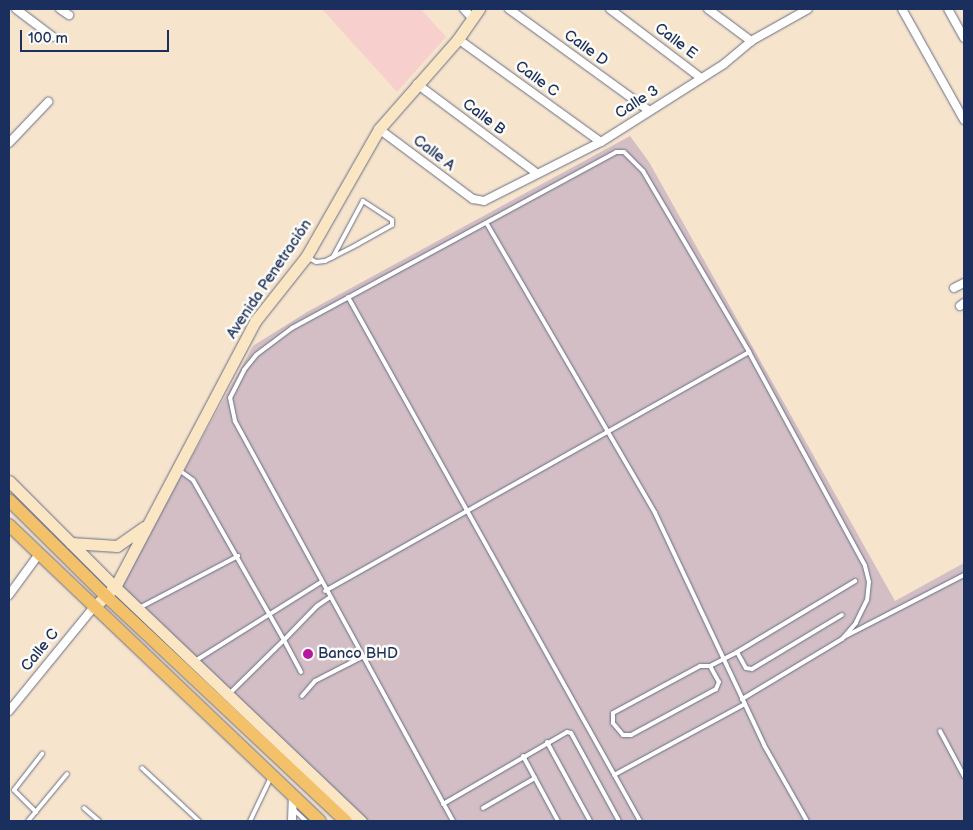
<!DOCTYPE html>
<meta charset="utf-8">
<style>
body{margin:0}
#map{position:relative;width:973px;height:830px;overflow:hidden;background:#f6e4cd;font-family:"Balsamiq Sans",sans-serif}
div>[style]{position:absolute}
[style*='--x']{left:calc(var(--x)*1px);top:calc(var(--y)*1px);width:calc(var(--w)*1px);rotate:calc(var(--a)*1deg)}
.built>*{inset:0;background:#f7d0ce}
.industrial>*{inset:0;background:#d2bec4}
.roads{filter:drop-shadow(0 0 1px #686e85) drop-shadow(0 0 1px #686e85)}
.lane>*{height:4px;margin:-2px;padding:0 2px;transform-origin:2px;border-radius:2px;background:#fff}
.street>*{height:8px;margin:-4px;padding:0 4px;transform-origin:4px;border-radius:4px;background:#fff}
.secondary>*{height:11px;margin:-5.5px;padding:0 5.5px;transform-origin:5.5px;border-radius:5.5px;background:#fbe6c4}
.primary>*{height:12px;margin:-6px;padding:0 6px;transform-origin:6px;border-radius:6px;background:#f4c16b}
.dots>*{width:14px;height:14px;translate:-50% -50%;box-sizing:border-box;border:2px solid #fdfcf7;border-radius:50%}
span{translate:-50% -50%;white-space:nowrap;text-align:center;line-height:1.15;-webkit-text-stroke:5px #fdfcf7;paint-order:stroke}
.street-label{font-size:15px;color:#1b2f5e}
.poi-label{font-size:15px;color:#1b2f5e}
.left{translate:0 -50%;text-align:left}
.frame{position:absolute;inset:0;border:10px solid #1b2f5e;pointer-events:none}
.scale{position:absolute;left:20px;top:30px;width:149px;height:22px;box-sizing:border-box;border:2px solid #1b2f5e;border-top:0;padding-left:6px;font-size:15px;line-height:18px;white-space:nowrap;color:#1b2f5e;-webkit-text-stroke:4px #fdfcf7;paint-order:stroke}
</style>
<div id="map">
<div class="built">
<i style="clip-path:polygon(322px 9px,421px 9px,446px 37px,397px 92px)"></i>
</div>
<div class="industrial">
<i style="clip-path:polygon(630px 136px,649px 162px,895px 601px,964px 563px,964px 821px,349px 821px,114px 597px,253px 346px,307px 312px)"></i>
</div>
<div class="roads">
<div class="lane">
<i style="--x:487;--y:224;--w:334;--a:59.8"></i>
<i style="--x:655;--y:513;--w:256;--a:64.8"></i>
<i style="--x:764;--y:745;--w:87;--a:60.5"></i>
<i style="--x:307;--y:257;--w:10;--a:29"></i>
<i style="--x:316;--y:262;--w:9;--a:-6"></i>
<i style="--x:325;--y:261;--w:9;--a:-27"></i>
<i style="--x:333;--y:257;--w:28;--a:-27"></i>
<i style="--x:358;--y:244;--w:39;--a:-29"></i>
<i style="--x:392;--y:225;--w:5;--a:-90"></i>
<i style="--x:392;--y:220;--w:35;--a:-147"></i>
<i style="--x:363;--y:201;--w:64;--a:118.2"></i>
<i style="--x:348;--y:297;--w:600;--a:60.87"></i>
<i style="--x:179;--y:470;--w:17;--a:36"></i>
<i style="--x:193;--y:480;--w:184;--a:60.4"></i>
<i style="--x:284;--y:640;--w:76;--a:135.5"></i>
<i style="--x:325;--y:591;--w:487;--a:-29.4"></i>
<i style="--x:139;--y:608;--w:112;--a:-27.7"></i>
<i style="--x:844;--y:637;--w:135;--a:-27.3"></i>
<i style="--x:737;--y:652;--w:138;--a:-31"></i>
<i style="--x:195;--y:661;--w:149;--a:-32.1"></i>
<i style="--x:710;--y:666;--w:18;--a:61"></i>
<i style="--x:719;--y:682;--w:8;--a:113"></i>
<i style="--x:716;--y:689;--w:97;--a:151.6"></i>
<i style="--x:631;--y:735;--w:8;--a:180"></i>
<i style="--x:623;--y:735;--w:16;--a:-130"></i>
<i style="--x:613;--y:723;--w:10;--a:-90"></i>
<i style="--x:613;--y:713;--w:99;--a:-28.4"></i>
<i style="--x:700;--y:666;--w:10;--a:0"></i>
<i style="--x:710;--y:666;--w:30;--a:-27"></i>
<i style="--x:737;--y:652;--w:18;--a:61"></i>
<i style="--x:746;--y:668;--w:6;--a:9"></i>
<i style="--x:752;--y:669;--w:105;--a:-31"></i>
<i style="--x:301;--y:672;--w:36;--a:-118"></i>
<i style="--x:284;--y:640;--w:47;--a:-45.9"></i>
<i style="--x:317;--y:606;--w:14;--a:-34"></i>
<i style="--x:302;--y:696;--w:20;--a:-49"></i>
<i style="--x:315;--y:681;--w:53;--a:-27.1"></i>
<i style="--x:940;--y:731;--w:51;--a:61.9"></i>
<i style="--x:547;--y:742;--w:90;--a:61.4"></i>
<i style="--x:523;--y:756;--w:74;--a:61.7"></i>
<i style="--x:142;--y:768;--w:78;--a:42.9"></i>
<i style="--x:614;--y:775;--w:149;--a:-28.5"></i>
<i style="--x:443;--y:804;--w:143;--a:-30.1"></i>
<i style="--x:567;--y:732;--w:4;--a:14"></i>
<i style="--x:571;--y:733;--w:100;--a:61.4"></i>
<i style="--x:84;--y:808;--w:20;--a:41"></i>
<i style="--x:483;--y:808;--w:60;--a:-30"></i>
<i style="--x:294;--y:810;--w:16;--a:43"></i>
<i style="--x:36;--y:812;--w:31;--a:-135"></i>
<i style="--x:14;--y:790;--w:46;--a:-52.1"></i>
<i style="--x:28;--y:821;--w:61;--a:-50.3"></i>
<i style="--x:250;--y:821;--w:49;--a:-64.5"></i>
<i style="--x:453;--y:821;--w:456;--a:-118.6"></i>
<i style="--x:235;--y:421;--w:24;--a:-102"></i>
<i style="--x:230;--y:398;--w:31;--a:-63"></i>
<i style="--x:244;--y:370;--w:19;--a:-51"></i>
<i style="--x:256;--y:355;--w:45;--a:-36.9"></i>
<i style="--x:292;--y:328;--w:369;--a:-28.5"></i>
<i style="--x:616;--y:152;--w:8;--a:0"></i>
<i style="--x:624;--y:152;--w:27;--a:45"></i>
<i style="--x:643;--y:171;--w:210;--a:59.6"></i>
<i style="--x:749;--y:352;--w:243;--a:61.5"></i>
<i style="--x:865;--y:566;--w:16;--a:76"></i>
<i style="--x:869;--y:582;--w:18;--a:96"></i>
<i style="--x:867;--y:600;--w:25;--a:116"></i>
<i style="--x:856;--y:623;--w:21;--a:131"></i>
<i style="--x:842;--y:639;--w:117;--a:149"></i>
</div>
<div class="street">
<i style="--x:16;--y:9;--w:46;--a:37.1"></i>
<i style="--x:60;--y:9;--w:11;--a:34"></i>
<i style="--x:464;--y:9;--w:13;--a:48"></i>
<i style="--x:509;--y:9;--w:172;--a:36"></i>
<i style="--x:610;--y:9;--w:114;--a:37.2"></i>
<i style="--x:708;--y:9;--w:54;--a:36.7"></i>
<i style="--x:902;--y:9;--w:127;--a:60.8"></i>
<i style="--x:948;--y:9;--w:33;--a:61"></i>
<i style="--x:458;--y:39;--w:176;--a:35.8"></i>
<i style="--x:417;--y:84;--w:147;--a:36.7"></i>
<i style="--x:379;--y:129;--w:117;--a:36.7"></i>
<i style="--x:473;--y:199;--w:11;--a:10"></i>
<i style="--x:484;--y:201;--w:131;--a:-26.8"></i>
<i style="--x:601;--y:142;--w:146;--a:-32.4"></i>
<i style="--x:724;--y:64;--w:35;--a:-40"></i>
<i style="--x:751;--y:41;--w:65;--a:-29.3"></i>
<i style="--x:9;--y:143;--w:57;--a:-46.4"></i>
<i style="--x:954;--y:288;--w:11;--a:-27"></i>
<i style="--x:960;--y:306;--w:5;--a:-37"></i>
<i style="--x:9;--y:595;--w:51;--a:-53.8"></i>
<i style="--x:9;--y:711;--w:133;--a:-50.8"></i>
<i style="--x:292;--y:821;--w:25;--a:-88"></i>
</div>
<div class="secondary">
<i style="--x:9;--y:481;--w:150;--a:45"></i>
<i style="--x:115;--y:587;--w:340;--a:43.6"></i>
<i style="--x:71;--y:543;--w:46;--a:3.7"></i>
<i style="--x:117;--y:546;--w:33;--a:-35"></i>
<i style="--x:93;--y:608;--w:30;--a:-44"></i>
<i style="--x:115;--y:587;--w:302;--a:-62.2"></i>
<i style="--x:256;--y:320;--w:80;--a:-51.6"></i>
<i style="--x:306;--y:257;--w:147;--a:-60.3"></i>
<i style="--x:379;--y:129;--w:120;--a:-48.7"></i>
<i style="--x:458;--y:39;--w:37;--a:-55"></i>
</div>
<div class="primary">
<i style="--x:9;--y:500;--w:135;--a:44.7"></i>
<i style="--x:105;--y:595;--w:330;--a:43.2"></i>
<i style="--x:9;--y:525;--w:429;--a:43.6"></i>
</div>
</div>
<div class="dots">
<i style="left:308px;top:654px;background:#b5179e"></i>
</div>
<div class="street-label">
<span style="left:676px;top:41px;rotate:37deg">Calle E</span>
<span style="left:586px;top:48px;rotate:36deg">Calle D</span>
<span style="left:537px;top:79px;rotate:36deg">Calle C</span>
<span style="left:637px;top:102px;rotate:-33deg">Calle 3</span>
<span style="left:484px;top:117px;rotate:37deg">Calle B</span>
<span style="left:434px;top:153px;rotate:37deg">Calle A</span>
<span style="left:269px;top:279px;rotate:-56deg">Avenida Penetración</span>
<span style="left:40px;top:650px;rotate:-51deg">Calle C</span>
</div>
<div class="poi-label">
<span class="left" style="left:318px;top:654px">Banco BHD</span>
</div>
<div class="frame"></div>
<div class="scale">100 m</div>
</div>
